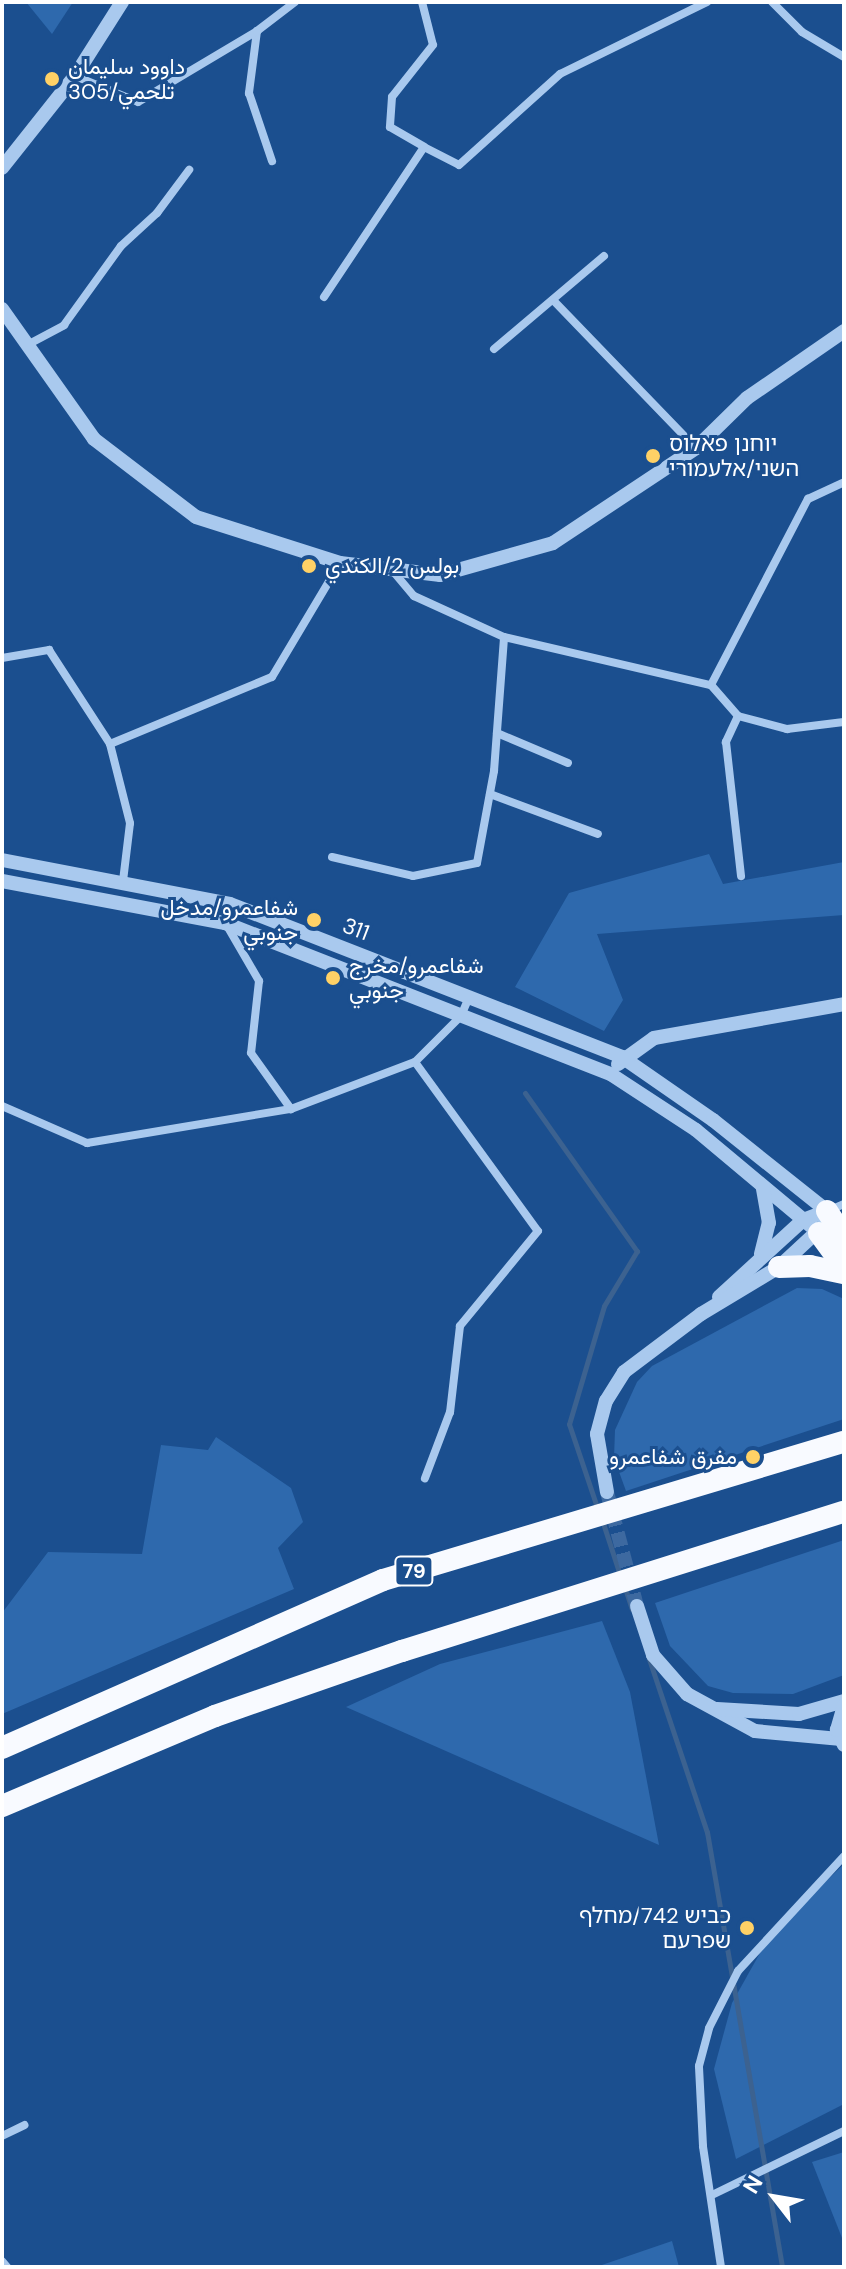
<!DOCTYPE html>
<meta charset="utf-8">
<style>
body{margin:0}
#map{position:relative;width:846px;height:2269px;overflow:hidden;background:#1b4f8f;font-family:"DM Sans",Vazirmatn,"Noto Sans Hebrew",sans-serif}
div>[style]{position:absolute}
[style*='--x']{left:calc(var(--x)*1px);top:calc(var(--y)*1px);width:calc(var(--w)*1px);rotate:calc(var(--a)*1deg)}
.green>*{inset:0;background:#2e69ad}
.stream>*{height:5px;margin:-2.5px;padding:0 2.5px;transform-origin:2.5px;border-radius:2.5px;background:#3c6290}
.tertiary-tunnel>*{height:14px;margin-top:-7px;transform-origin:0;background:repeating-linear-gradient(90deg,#3d69a0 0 14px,transparent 0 21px)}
.minor>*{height:8px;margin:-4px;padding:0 4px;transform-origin:4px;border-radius:4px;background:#a9c9ee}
.tertiary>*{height:14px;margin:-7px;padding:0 7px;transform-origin:7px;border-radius:7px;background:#a9c9ee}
.trunk>*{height:22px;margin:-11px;padding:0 11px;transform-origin:11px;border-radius:11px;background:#f8faff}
.dots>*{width:22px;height:22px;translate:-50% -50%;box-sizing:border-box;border:4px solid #1b4f8f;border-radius:50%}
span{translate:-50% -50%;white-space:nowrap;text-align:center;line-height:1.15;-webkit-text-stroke:6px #1b4f8f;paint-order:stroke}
.shield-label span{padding:2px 6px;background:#1b4f8f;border:2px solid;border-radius:6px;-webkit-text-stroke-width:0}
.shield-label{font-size:20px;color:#fff;font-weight:700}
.poi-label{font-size:22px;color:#fff}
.left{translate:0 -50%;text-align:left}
.right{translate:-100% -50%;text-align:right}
.street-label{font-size:22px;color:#fff}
.frame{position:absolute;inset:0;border:4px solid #fff;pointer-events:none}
.north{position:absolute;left:734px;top:2157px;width:80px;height:80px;-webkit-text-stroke:6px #1b4f8f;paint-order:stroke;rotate:301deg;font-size:22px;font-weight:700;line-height:32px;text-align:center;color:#fff}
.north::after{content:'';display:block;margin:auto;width:28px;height:36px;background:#fff;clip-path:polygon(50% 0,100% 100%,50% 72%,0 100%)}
</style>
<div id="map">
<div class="green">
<i style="clip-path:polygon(26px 2px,73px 2px,52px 34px)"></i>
<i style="clip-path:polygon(709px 854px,723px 884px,844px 862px,844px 915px,597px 934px,623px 1000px,604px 1031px,515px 987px,569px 893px)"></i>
<i style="clip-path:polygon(797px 1288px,822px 1289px,844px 1299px,844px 1419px,626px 1491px,614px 1458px,615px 1430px,637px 1382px,652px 1366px)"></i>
<i style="clip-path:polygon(216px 1437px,291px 1488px,303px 1522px,278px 1548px,294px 1589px,2px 1714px,2px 1613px,48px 1552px,142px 1554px,161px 1445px,208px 1450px)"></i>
<i style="clip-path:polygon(844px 1540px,844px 1675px,793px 1694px,733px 1693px,708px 1686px,670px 1646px,655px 1603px)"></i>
<i style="clip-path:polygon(602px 1621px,630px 1692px,659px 1845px,346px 1707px,440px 1664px)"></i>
<i style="clip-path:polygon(844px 1864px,844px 2104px,736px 2159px,714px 2069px,732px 2003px,770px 1935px)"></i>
<i style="clip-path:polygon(844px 2152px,844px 2243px,812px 2162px)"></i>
<i style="clip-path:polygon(672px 2241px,679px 2267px,596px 2267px)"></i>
</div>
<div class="stream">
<i style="--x:525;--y:1093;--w:194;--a:54.7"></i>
<i style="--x:637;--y:1251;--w:64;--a:121"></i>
<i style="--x:604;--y:1306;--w:123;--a:106.5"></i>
<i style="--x:569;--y:1424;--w:91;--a:71.4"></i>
<i style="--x:602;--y:1520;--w:58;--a:71.9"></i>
<i style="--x:625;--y:1588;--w:22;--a:72"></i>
<i style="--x:648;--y:1656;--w:186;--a:71.5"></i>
<i style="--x:707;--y:1832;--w:441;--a:80.2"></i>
</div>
<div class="tertiary-tunnel">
<i style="--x:607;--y:1492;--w:118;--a:75.3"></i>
</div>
<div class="minor">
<i style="--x:422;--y:2;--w:44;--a:75.7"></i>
<i style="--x:433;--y:45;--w:66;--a:128.3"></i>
<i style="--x:392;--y:97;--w:30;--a:94"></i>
<i style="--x:390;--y:127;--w:39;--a:30"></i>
<i style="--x:772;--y:2;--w:42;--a:45"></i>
<i style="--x:802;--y:32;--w:49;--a:30.8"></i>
<i style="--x:257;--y:31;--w:63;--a:97.4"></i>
<i style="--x:249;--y:93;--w:72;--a:71.3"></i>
<i style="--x:75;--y:76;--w:68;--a:22.4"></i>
<i style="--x:138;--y:102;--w:139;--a:-30.8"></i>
<i style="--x:257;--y:31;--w:48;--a:-37.3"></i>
<i style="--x:324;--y:297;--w:180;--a:-56.3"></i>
<i style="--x:424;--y:147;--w:39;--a:27"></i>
<i style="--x:459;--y:165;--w:136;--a:-42"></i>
<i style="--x:560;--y:74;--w:164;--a:-26.1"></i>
<i style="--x:553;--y:300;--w:206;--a:46"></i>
<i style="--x:29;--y:344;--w:40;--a:-28"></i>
<i style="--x:64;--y:325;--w:97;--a:-54.2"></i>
<i style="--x:121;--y:246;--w:49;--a:-42.5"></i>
<i style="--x:157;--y:213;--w:54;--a:-53.3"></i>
<i style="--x:494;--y:349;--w:144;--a:-40.2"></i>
<i style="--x:392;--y:570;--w:34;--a:50"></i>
<i style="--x:414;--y:596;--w:99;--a:24.5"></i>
<i style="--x:504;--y:637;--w:212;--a:13.1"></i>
<i style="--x:711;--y:685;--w:210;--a:-62.5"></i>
<i style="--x:808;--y:499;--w:40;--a:-25"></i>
<i style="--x:2;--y:658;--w:48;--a:-9.7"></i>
<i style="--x:49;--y:650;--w:112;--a:57"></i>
<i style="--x:711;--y:685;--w:41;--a:48.9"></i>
<i style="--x:738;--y:716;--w:51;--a:14.9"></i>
<i style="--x:787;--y:729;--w:57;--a:-7"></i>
<i style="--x:738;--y:716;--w:29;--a:115"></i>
<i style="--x:726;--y:742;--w:135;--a:83.6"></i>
<i style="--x:497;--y:733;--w:77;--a:22.9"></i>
<i style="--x:490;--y:794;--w:115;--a:20.3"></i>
<i style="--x:332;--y:857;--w:83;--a:13.2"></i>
<i style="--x:413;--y:876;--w:65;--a:-11.5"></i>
<i style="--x:477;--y:863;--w:94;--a:-79.5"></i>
<i style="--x:494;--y:771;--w:134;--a:-85.7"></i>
<i style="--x:123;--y:881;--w:58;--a:-83.1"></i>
<i style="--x:130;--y:823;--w:81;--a:-104.2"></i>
<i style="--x:110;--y:744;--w:175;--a:-22.5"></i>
<i style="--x:272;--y:677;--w:133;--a:-59.2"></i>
<i style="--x:226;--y:924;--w:66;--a:59.9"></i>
<i style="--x:259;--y:981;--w:72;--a:96.3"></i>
<i style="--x:251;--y:1053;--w:69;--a:54.5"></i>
<i style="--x:415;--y:1062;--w:209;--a:54"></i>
<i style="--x:538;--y:1231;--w:123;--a:129.4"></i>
<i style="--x:460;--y:1326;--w:87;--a:96.6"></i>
<i style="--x:450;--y:1412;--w:71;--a:110.7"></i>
<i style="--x:2;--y:1106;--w:93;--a:23.5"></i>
<i style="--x:87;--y:1143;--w:207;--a:-9.5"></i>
<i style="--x:291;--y:1109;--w:133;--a:-20.8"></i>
<i style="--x:415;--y:1062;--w:65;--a:-45"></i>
<i style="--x:461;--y:1016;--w:21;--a:-67"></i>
<i style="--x:828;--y:1211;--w:17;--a:-24"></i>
<i style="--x:2;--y:2136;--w:25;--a:-26"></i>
<i style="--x:712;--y:2195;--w:147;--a:-25.9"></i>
<i style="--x:2;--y:2261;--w:8;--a:50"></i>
<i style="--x:721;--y:2267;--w:122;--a:-98.5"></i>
<i style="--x:703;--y:2146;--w:80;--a:-92.9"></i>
<i style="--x:699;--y:2066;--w:39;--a:-75"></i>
<i style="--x:709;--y:2028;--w:64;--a:-63"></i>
<i style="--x:738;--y:1971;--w:156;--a:-47.3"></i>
</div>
<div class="tertiary">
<i style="--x:2;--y:168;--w:117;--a:-51.6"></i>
<i style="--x:75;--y:76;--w:88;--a:-57.6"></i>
<i style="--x:2;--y:309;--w:159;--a:54.7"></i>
<i style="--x:94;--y:439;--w:128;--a:37.4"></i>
<i style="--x:196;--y:517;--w:151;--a:17.7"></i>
<i style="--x:340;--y:563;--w:101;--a:6.8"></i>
<i style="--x:440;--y:575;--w:117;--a:-15.8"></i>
<i style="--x:553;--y:543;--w:172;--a:-33.6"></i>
<i style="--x:696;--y:448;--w:71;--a:-44.4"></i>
<i style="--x:747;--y:398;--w:118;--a:-34.6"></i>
<i style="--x:2;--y:860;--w:232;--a:10.9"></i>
<i style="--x:230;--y:904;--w:421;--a:21.3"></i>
<i style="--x:622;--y:1057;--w:111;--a:34.7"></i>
<i style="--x:713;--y:1120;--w:146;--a:38.6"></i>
<i style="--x:2;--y:881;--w:227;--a:10.7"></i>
<i style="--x:225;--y:923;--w:416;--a:21.4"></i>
<i style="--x:612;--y:1075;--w:100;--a:33.2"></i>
<i style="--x:696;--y:1130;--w:160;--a:39.9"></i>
<i style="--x:618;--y:1064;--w:44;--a:-35.8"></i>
<i style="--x:654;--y:1038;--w:193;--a:-10.1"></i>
<i style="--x:761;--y:1254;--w:32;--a:-76"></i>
<i style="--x:769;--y:1223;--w:36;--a:-100"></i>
<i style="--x:719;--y:1297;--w:114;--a:-42.5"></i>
<i style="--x:803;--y:1220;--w:26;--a:-21"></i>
<i style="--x:607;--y:1492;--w:59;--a:-99.8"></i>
<i style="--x:597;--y:1434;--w:34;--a:-75"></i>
<i style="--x:606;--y:1401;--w:34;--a:-58"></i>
<i style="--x:624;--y:1372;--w:96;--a:-37"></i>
<i style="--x:701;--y:1314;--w:91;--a:-31.1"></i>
<i style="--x:779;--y:1267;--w:59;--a:-42.9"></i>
<i style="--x:637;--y:1606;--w:52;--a:71.9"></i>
<i style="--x:653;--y:1655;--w:52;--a:48.9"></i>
<i style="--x:687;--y:1694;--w:77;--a:28.6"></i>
<i style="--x:755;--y:1731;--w:84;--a:5.4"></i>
<i style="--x:717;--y:1709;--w:82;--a:3.5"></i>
<i style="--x:799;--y:1714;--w:47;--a:-16.1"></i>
<i style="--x:844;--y:1745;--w:17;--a:-115"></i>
<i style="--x:837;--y:1730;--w:26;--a:-74"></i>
</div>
<div class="trunk">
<i style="--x:827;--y:1211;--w:31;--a:57"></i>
<i style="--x:819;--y:1233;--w:42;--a:53.7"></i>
<i style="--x:779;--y:1267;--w:31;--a:-2"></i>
<i style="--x:810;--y:1266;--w:35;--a:12"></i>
<i style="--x:2;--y:1748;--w:416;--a:-23.8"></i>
<i style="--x:383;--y:1580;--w:481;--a:-16.7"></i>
<i style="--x:2;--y:1806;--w:231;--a:-22.9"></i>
<i style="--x:215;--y:1716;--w:198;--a:-19.2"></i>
<i style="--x:402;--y:1651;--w:463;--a:-17.5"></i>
</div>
<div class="dots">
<i style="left:52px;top:79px;background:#ffd166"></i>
<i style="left:653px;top:456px;background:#ffd166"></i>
<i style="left:309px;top:566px;background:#ffd166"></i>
<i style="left:314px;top:920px;background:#ffd166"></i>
<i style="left:333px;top:978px;background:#ffd166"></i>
<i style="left:753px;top:1457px;background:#ffd166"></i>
<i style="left:747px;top:1928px;background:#ffd166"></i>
</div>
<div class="shield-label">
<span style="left:414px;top:1571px">79</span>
</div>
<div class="poi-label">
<span class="left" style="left:68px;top:79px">داوود سليمان<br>تلحمي/305</span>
<span class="left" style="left:669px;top:456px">יוחנן פאלוס<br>השני/אלעמורי</span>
<span class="left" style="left:325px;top:566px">بولس 2/الكندي</span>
<span class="right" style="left:298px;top:920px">شفاعمرو/مدخل<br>جنوبي</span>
<span class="left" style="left:349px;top:978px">شفاعمرو/مخرج<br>جنوبي</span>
<span class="right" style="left:737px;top:1457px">مفرق شفاعمرو</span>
<span class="right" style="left:731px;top:1928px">כביש 742/מחלף<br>שפרעם</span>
</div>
<div class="street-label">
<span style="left:356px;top:929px;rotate:21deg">311</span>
</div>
<div class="frame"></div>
<div class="north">N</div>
</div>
